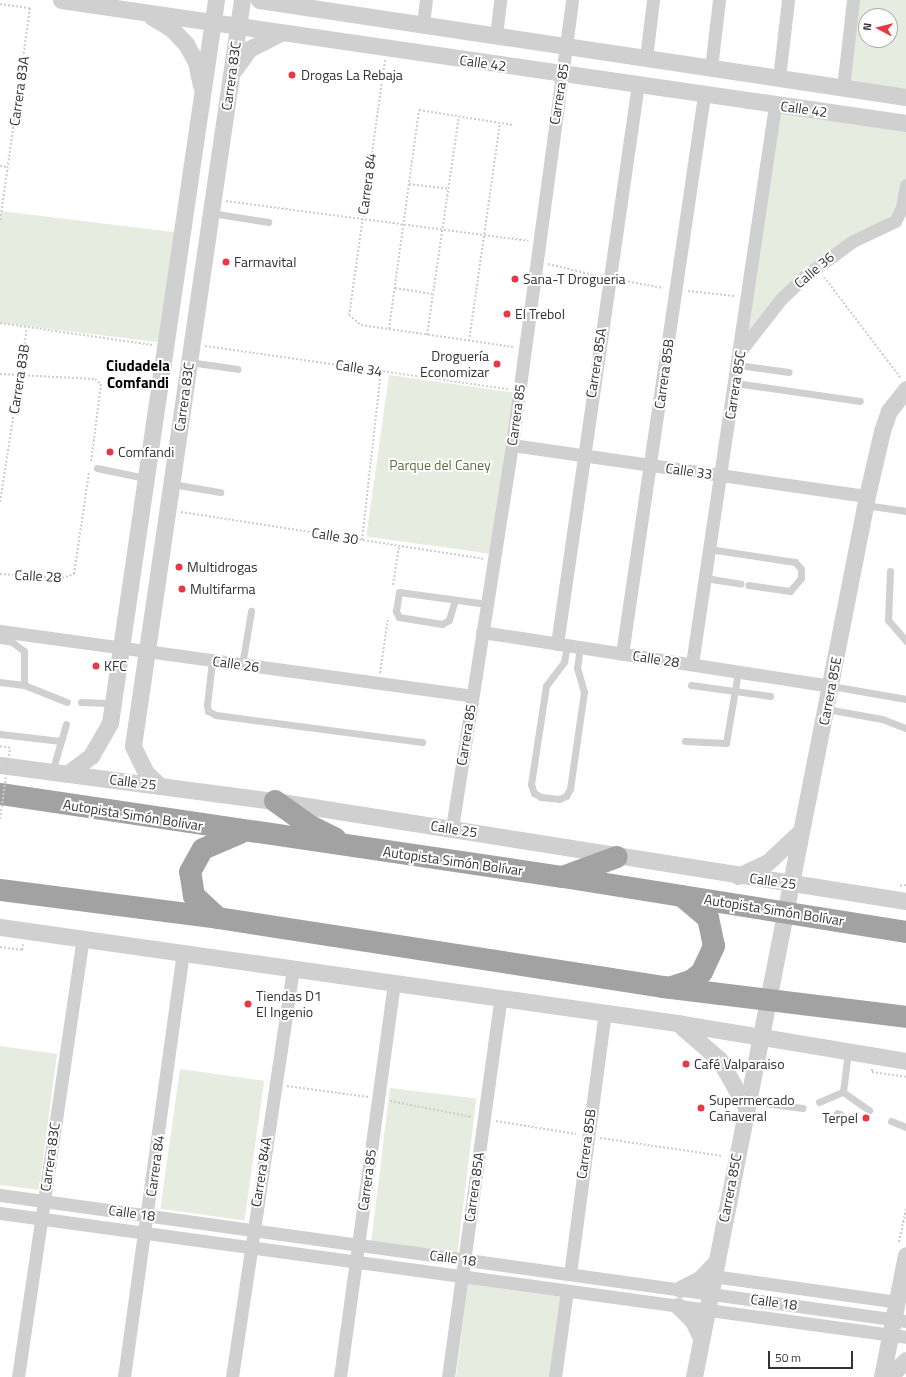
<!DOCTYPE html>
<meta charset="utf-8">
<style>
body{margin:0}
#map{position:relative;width:906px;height:1377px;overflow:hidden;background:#fff;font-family:"Titillium Web",sans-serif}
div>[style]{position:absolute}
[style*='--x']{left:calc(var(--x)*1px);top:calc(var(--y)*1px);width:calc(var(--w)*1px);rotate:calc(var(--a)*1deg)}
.green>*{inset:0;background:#e6ecdf;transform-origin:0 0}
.path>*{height:2px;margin-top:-1px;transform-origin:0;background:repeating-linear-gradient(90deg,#cdcdcd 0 2px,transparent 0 4px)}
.service>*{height:7px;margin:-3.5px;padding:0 3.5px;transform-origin:3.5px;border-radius:3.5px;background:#d0d0d0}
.minor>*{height:13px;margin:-6.5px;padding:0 6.5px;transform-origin:6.5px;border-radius:6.5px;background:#d0d0d0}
.tertiary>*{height:17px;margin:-8.5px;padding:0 8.5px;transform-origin:8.5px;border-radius:8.5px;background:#d0d0d0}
.trunk>*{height:22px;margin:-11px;padding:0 11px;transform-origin:11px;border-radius:11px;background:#a2a2a2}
.path-bridge>*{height:2px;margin-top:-1px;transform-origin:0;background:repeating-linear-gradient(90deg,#cdcdcd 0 2px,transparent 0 4px)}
.dots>*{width:11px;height:11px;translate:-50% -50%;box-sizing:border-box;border:2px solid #fff;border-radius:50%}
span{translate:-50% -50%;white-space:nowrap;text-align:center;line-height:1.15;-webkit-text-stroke:4px #fff;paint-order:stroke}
.street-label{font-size:14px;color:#333}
.poi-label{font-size:14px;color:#333}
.left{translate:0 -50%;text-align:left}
.right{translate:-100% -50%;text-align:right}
.park-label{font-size:14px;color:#56703f}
.neighbourhood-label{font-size:15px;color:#000;font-weight:700}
.north{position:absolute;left:858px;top:8px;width:40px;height:40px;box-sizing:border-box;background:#fff;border:1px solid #adadad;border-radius:50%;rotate:277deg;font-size:11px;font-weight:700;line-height:16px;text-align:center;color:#333}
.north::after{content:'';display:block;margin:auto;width:14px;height:18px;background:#e63946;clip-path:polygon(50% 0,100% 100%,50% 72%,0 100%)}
.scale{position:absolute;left:768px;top:1351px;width:85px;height:18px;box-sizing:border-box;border:2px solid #333;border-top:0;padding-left:5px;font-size:12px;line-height:14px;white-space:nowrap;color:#333;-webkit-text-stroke:3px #fff;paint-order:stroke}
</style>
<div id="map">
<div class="green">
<i style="clip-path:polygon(evenodd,853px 0,906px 0,906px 97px,843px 88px,853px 0,866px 16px,890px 16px,890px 40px,866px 40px,866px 16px)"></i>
<i style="clip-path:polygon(775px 105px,906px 123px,906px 185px,902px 208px,805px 276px,740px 352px)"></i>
<i style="left:1px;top:211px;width:183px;height:111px;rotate:7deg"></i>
<i style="left:389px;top:375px;width:127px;height:163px;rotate:8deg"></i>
<i style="clip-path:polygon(0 1046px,57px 1054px,39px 1190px,0 1185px)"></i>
<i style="left:180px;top:1069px;width:85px;height:141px;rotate:8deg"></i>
<i style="left:390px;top:1088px;width:87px;height:156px;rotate:7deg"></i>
<i style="clip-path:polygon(468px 1284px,562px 1297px,550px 1377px,456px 1377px)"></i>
</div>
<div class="path">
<i style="--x:0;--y:4;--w:30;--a:8"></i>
<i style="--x:30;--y:8;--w:215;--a:98"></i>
<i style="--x:385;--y:60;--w:258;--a:98"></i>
<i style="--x:349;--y:315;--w:16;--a:40"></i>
<i style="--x:361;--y:325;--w:155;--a:8.2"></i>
<i style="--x:0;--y:166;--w:8;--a:7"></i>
<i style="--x:409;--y:184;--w:39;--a:7"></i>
<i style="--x:226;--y:201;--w:305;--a:7.5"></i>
<i style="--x:548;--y:264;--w:51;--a:13.5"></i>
<i style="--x:824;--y:277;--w:126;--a:52.8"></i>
<i style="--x:620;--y:280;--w:44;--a:10.5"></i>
<i style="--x:395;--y:288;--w:38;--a:9"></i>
<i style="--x:688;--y:291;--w:47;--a:6.1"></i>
<i style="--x:0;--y:323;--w:154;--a:8.2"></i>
<i style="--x:389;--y:329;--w:221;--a:-82.2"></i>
<i style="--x:419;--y:110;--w:95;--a:9.1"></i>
<i style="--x:427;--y:335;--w:221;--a:-81.7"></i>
<i style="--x:469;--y:341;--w:220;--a:-81.9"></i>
<i style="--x:205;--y:346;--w:306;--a:8.1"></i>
<i style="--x:0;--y:374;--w:95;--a:3"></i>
<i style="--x:95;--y:379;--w:8;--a:40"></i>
<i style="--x:101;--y:384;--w:79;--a:97.3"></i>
<i style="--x:0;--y:502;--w:176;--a:-81.2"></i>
<i style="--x:181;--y:512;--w:306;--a:8.8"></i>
<i style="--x:362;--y:540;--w:170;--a:-83.6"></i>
<i style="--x:0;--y:574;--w:62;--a:3.7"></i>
<i style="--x:62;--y:578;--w:13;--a:-18"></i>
<i style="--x:74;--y:574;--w:103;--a:-81.6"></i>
<i style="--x:393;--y:585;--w:39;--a:-81"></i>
<i style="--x:380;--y:673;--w:56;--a:-81.7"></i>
<i style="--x:0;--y:746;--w:10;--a:11"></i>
<i style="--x:900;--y:886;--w:6;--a:-9"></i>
<i style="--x:0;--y:947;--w:22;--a:8"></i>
<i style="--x:22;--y:950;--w:6;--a:-81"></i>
<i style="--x:872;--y:1069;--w:3;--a:90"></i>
<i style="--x:872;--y:1072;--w:34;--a:8"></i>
<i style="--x:287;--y:1086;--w:82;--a:7.7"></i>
<i style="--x:390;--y:1101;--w:84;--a:11"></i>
<i style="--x:496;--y:1121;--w:81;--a:9.2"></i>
<i style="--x:600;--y:1138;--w:124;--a:8.3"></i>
<i style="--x:899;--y:1242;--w:34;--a:-78"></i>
</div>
<div class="service">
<i style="--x:211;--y:213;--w:58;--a:9"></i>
<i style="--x:189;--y:362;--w:49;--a:8.1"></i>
<i style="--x:738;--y:365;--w:51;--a:7.8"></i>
<i style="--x:735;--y:383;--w:126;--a:8.2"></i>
<i style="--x:97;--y:468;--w:49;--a:11.8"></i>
<i style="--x:172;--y:484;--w:49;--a:9.5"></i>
<i style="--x:865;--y:505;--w:41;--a:8.3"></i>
<i style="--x:709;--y:549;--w:87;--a:8.6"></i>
<i style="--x:795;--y:562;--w:9;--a:49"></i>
<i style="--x:801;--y:569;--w:9;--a:90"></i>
<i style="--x:801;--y:578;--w:17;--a:130"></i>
<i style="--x:790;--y:591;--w:42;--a:-171.9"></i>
<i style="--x:890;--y:571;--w:49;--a:92.3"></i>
<i style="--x:888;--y:620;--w:28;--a:49"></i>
<i style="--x:705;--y:578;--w:36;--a:9"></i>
<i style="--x:455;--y:600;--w:21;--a:107"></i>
<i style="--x:449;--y:620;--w:8;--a:150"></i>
<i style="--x:442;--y:624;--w:44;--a:-170.8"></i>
<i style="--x:399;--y:617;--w:7;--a:-117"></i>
<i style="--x:396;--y:611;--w:19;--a:-81"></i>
<i style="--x:399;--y:592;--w:89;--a:7.8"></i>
<i style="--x:0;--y:640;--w:12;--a:9"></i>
<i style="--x:12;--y:642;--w:15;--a:37"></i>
<i style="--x:24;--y:651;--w:34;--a:90"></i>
<i style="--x:567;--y:645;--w:17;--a:100"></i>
<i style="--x:564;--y:662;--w:30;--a:127"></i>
<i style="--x:546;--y:686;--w:99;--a:98.7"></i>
<i style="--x:531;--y:784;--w:9;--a:72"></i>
<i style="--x:534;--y:793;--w:8;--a:30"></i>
<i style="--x:541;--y:797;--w:18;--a:6"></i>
<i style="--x:559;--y:799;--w:8;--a:-23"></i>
<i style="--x:566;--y:796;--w:8;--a:-60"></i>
<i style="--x:570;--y:789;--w:98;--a:-81.8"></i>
<i style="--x:584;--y:692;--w:25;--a:-106"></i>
<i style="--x:577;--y:668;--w:21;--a:-82"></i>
<i style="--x:212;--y:661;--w:44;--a:96.5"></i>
<i style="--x:207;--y:705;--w:6;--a:81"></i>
<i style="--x:208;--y:711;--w:9;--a:27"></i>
<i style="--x:216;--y:715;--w:208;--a:7.5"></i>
<i style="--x:242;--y:665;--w:55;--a:-80.5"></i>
<i style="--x:0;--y:682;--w:24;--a:7"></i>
<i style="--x:24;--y:685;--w:46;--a:21.6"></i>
<i style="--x:691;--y:685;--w:80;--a:7.9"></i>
<i style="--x:831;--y:686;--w:76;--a:9.8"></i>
<i style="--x:81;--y:702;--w:33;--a:2"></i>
<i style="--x:826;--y:709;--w:57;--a:10.1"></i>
<i style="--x:882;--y:719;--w:26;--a:21"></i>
<i style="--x:0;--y:734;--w:61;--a:6.5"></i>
<i style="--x:685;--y:741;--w:41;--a:2.8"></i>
<i style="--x:726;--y:743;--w:72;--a:-80.4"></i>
<i style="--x:52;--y:772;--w:50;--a:-73.7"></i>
<i style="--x:843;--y:1092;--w:40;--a:-82.9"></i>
<i style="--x:748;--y:1101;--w:55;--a:7.3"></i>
<i style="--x:819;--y:1102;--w:26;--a:-23"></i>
<i style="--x:843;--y:1092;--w:32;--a:35"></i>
<i style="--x:837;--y:1113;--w:3;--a:18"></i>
<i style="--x:891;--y:1121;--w:16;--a:22"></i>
</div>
<div class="minor">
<i style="--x:423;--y:24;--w:24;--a:-83"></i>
<i style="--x:496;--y:35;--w:35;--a:-83"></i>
<i style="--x:646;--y:58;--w:58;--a:-83.1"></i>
<i style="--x:711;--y:68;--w:68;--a:-83.3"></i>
<i style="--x:779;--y:78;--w:79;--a:-83.4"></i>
<i style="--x:843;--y:88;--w:89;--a:-83.5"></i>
<i style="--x:741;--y:350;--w:65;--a:-51.9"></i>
<i style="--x:781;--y:299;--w:33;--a:-44"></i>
<i style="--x:805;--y:276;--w:59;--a:-36.1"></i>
<i style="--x:853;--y:241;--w:47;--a:-25.5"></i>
<i style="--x:895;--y:221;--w:15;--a:-62"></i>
<i style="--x:902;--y:208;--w:23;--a:-80"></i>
<i style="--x:512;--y:445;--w:359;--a:8.2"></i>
<i style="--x:0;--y:631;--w:476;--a:7.8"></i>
<i style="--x:482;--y:632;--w:353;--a:8.8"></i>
<i style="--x:557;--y:644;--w:566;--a:-81.77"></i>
<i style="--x:622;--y:654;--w:565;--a:-81.65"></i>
<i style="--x:692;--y:664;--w:565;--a:-81.55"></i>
<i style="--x:452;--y:828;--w:388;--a:-81.1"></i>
<i style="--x:512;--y:445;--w:449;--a:-82.3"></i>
<i style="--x:0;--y:1195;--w:915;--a:7.92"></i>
<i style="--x:0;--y:1213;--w:914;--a:7.79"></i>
<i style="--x:570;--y:1274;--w:263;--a:-82.4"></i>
<i style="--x:713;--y:1276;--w:186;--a:8"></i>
<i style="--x:18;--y:1377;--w:445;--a:-81.6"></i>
<i style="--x:124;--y:1377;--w:427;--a:-82.1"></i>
<i style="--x:232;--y:1377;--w:414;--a:-81.5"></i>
<i style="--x:340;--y:1377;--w:398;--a:-82.2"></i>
<i style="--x:448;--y:1377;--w:384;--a:-82.1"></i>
<i style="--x:555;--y:1377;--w:87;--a:-82.1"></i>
</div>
<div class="tertiary">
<i style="--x:61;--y:0;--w:854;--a:8.28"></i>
<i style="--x:259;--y:0;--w:654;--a:8.53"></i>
<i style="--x:152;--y:17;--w:23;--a:31"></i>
<i style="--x:172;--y:29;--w:21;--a:47"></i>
<i style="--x:186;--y:44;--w:21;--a:61"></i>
<i style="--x:196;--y:62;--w:24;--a:78"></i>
<i style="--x:234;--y:70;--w:26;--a:-54"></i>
<i style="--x:249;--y:49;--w:35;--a:-27"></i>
<i style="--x:0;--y:765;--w:277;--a:7.5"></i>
<i style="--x:275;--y:801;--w:639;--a:9.01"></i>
<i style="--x:67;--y:774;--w:30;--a:-37"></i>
<i style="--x:91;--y:756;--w:38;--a:-60"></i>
<i style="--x:110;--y:723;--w:731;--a:-81.66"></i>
<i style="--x:160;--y:786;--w:19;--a:-137"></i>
<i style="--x:146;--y:773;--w:30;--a:-116"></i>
<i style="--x:133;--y:746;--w:754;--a:-81.69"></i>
<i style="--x:738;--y:876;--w:33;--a:-25"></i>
<i style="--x:768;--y:862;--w:45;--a:-43.2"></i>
<i style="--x:0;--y:927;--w:684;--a:8.07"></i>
<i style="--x:677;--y:1023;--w:232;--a:9.4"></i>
<i style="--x:682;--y:1027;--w:49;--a:40.9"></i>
<i style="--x:719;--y:1059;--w:55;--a:60.6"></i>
<i style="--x:680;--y:1289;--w:22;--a:-27"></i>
<i style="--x:700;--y:1279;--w:23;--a:-47"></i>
<i style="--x:678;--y:1306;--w:21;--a:45"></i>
<i style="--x:693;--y:1321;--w:19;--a:65"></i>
<i style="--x:694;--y:1377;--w:898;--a:-78.89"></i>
<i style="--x:867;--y:496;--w:67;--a:-77"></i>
<i style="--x:882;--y:431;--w:21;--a:-71"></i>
<i style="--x:889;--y:411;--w:28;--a:-52"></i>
<i style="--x:882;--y:1377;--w:124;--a:-78.9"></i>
<i style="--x:889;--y:1377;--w:24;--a:-45"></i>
</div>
<div class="trunk">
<i style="--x:0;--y:794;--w:569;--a:8.39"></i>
<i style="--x:563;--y:877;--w:347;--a:9.1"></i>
<i style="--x:275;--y:801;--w:43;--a:35.5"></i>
<i style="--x:310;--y:826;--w:28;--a:26"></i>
<i style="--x:565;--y:876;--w:55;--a:-20.1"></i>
<i style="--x:0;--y:890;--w:220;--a:7.3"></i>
<i style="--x:218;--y:918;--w:450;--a:8.8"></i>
<i style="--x:663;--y:987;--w:245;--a:7"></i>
<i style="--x:218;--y:918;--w:33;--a:-137"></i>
<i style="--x:194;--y:896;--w:24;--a:-99"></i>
<i style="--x:190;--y:872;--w:26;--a:-61"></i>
<i style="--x:203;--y:849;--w:40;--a:-23.4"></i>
<i style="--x:672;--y:987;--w:20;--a:-18"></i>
<i style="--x:691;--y:981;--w:14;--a:-39"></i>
<i style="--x:702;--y:972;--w:29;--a:-65"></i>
<i style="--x:714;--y:946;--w:29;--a:-102"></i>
<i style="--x:708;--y:918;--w:34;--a:-140"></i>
</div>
<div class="path-bridge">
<i style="--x:0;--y:819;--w:72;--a:-82"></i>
</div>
<div class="dots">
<i style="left:292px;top:75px;background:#e63946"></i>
<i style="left:226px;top:262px;background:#e63946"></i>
<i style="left:515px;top:279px;background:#e63946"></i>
<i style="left:507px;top:314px;background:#e63946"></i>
<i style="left:497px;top:364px;background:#e63946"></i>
<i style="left:110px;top:452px;background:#e63946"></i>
<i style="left:179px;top:567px;background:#e63946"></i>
<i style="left:182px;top:589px;background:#e63946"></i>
<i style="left:96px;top:666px;background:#e63946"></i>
<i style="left:248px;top:1004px;background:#e63946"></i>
<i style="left:686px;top:1064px;background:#e63946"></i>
<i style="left:701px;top:1108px;background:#e63946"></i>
<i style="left:866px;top:1118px;background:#e63946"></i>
</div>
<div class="street-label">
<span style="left:483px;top:63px;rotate:8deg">Calle 42</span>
<span style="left:231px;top:76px;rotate:-82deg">Carrera 83C</span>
<span style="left:19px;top:91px;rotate:-82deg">Carrera 83A</span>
<span style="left:559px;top:94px;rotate:-81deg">Carrera 85</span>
<span style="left:804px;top:109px;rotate:8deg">Calle 42</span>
<span style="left:367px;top:184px;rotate:-82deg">Carrera 84</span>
<span style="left:814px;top:270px;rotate:-40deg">Calle 36</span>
<span style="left:596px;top:363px;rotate:-81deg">Carrera 85A</span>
<span style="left:359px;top:368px;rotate:9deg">Calle 34</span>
<span style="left:664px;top:374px;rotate:-82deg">Carrera 85B</span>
<span style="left:19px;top:379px;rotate:-81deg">Carrera 83B</span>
<span style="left:735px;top:385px;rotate:-81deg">Carrera 85C</span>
<span style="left:184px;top:397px;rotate:-82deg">Carrera 83C</span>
<span style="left:516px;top:415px;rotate:-82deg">Carrera 85</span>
<span style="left:689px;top:471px;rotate:8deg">Calle 33</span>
<span style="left:335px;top:536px;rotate:9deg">Calle 30</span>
<span style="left:38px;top:576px;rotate:3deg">Calle 28</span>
<span style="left:656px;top:659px;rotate:9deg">Calle 28</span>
<span style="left:236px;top:664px;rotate:8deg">Calle 26</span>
<span style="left:830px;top:691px;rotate:-79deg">Carrera 85E</span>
<span style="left:466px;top:735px;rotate:-81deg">Carrera 85</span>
<span style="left:133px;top:782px;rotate:7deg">Calle 25</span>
<span style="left:133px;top:815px;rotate:9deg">Autopista Simón Bolívar</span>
<span style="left:454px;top:829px;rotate:9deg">Calle 25</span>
<span style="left:453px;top:861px;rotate:8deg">Autopista Simón Bolívar</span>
<span style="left:773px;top:881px;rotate:8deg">Calle 25</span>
<span style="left:774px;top:910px;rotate:9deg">Autopista Simón Bolívar</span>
<span style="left:586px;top:1144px;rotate:-82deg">Carrera 85B</span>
<span style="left:50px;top:1157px;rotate:-82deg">Carrera 83C</span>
<span style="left:155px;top:1166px;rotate:-82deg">Carrera 84</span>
<span style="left:261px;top:1172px;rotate:-81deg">Carrera 84A</span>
<span style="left:367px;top:1180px;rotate:-82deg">Carrera 85</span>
<span style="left:474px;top:1187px;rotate:-82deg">Carrera 85A</span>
<span style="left:730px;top:1188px;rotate:-79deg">Carrera 85C</span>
<span style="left:132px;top:1213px;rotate:8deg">Calle 18</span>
<span style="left:453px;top:1258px;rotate:8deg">Calle 18</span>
<span style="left:774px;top:1302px;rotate:8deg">Calle 18</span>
</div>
<div class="poi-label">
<span class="left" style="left:301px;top:75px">Drogas La Rebaja</span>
<span class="left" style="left:234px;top:262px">Farmavital</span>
<span class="left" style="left:523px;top:279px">Sana-T Drogueria</span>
<span class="left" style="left:515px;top:314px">El Trebol</span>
<span class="right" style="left:489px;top:364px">Droguería<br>Economizar</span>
<span class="left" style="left:118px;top:452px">Comfandi</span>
<span class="left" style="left:187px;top:567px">Multidrogas</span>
<span class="left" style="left:190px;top:589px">Multifarma</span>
<span class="left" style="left:104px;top:666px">KFC</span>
<span class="left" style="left:256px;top:1004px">Tiendas D1<br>El Ingenio</span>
<span class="left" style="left:694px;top:1064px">Café Valparaiso</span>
<span class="left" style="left:709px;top:1108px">Supermercado<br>Cañaveral</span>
<span class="right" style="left:858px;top:1118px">Terpel</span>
</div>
<div class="park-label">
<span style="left:440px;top:465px">Parque del Caney</span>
</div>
<div class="neighbourhood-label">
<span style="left:138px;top:374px">Ciudadela<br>Comfandi</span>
</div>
<div class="north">N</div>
<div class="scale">50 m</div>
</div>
